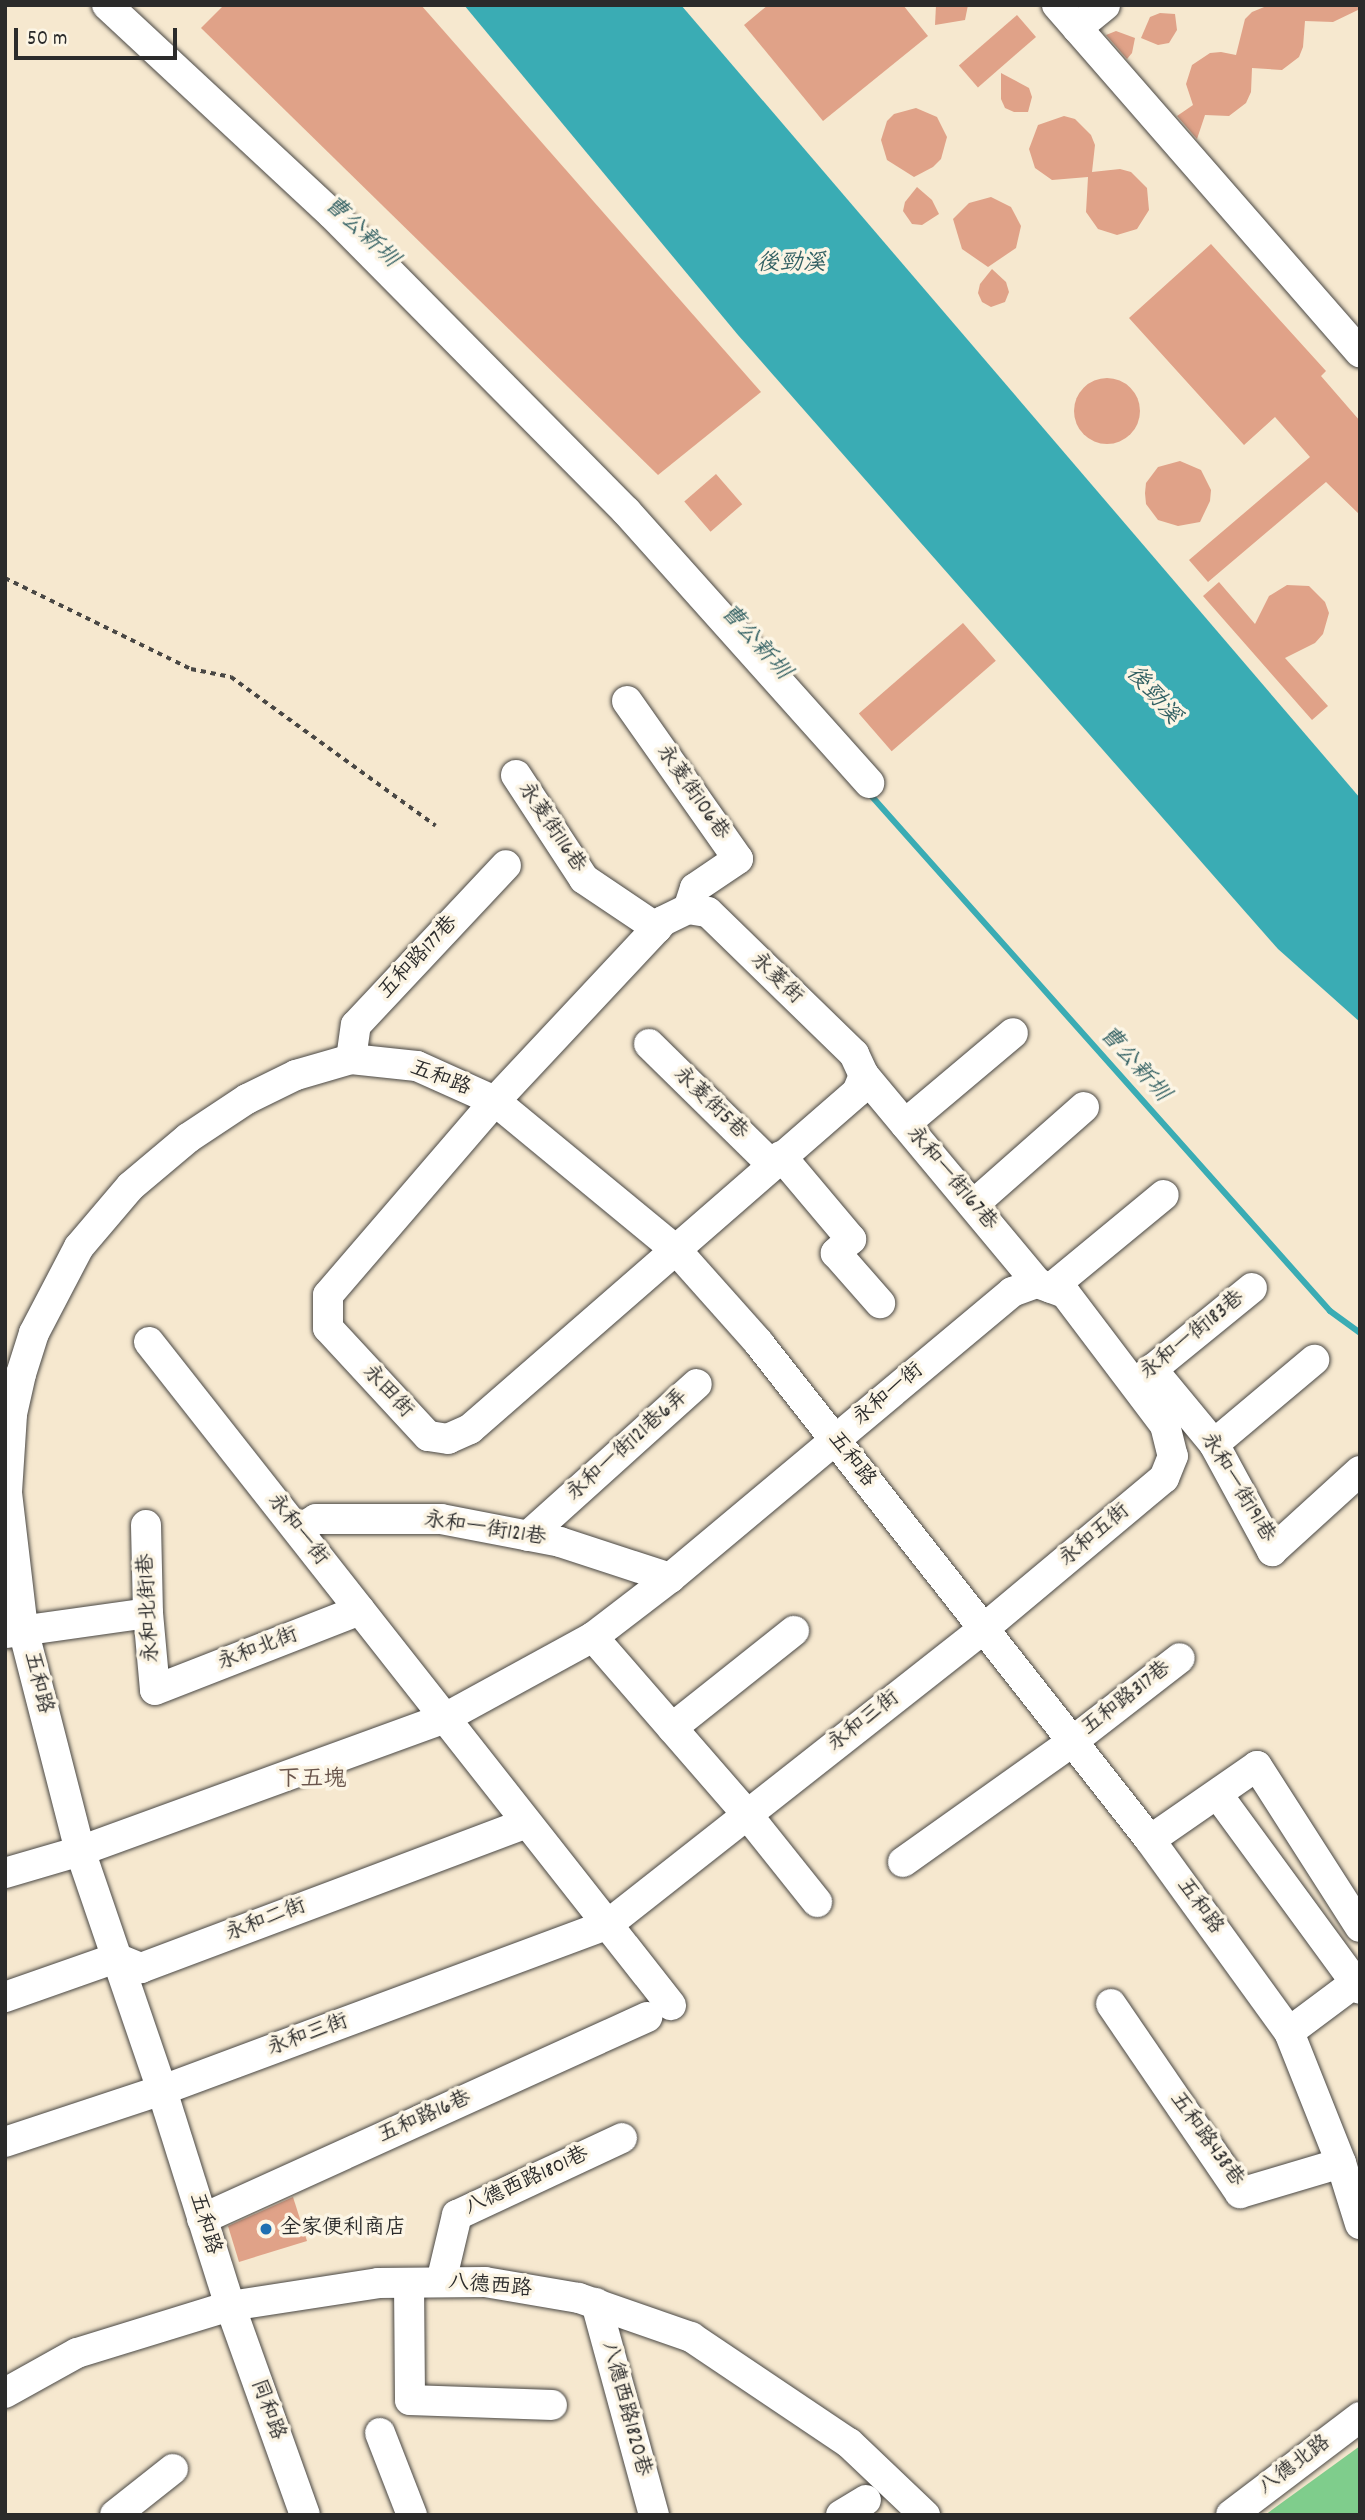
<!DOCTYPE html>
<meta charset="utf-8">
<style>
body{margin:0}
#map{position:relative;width:1365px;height:2520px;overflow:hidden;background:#f6e8cf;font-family:Dekko,"LXGW WenKai TC",sans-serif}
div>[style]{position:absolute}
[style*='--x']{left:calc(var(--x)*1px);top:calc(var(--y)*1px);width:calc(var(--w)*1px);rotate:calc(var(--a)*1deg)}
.green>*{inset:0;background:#7fcd8c}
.water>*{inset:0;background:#3aacb4}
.stream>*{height:6px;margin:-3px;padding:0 3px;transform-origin:3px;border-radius:3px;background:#3aacb4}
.building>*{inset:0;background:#e0a288;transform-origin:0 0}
.round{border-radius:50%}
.path>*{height:3.5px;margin-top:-1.75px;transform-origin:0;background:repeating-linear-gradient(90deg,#494744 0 5px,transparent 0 10px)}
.roads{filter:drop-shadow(0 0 2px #494744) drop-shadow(0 0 2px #494744)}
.minor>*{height:30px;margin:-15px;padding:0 15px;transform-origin:15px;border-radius:15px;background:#fff}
.dots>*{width:19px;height:19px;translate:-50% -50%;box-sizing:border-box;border:4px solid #fcf5e5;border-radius:50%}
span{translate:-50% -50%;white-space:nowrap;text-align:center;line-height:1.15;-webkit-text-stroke:7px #fcf5e5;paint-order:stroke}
.street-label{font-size:21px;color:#2b2b2b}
.poi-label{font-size:21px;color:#2b2b2b}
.left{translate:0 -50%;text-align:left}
.water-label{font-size:23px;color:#315f62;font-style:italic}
.neighbourhood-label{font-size:23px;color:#6a554c}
.frame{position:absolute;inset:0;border:7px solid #2b2b2b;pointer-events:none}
.scale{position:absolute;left:14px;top:28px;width:163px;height:32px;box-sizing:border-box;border:4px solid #2b2b2b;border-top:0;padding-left:9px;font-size:21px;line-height:24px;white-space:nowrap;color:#2b2b2b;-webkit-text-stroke:5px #fcf5e5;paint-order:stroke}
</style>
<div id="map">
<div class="green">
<i style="clip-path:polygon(1360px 2446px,1360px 2515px,1265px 2515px)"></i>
</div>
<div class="water">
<i style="clip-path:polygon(464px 5px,681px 5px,1360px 798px,1360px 1022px,1278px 949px,738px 335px)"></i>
</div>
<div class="stream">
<i style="--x:867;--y:791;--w:696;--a:48.32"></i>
<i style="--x:1330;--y:1311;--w:37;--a:36"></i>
</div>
<div class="building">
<i style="clip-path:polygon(224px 5px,421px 5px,761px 392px,658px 475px,201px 28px)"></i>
<i style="clip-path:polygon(768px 5px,903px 5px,928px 36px,823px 121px,744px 25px)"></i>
<i style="clip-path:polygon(936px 5px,968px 5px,965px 20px,935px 25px)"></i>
<i style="clip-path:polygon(1269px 5px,1360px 5px,1360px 9px,1333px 22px,1305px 21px,1303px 47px,1299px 57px,1282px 70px,1252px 68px,1251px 92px,1246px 103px,1229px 116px,1205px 115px,1197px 139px,1177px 116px,1193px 105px,1186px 84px,1192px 65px,1210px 53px,1221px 52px,1236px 55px,1245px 19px,1252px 12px)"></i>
<i style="clip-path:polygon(1160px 13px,1175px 14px,1177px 30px,1169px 43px,1158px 45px,1141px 38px,1150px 17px)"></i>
<i style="left:1017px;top:15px;width:29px;height:77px;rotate:49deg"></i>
<i style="clip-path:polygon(1116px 31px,1135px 38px,1132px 53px,1127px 59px,1106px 35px)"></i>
<i style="clip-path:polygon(1001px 73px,1029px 88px,1032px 97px,1028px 112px,1014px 112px,1005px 108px,1001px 99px)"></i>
<i style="clip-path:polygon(916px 108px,937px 117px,947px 137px,941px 159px,933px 167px,914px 177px,887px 160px,881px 140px,887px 121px,894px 114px)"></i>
<i style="clip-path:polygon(1064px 116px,1075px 119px,1091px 135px,1095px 145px,1092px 172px,1120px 169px,1131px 172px,1147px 188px,1149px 210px,1137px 229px,1117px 235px,1098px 229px,1086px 212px,1088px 177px,1052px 180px,1035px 168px,1029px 149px,1038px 125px)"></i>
<i style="clip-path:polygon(917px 187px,932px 200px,939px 214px,922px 225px,912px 224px,903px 211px,905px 202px)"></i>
<i style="clip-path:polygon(991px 197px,1011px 207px,1021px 226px,1016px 248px,988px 267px,962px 249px,953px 219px,969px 203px)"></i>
<i style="clip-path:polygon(1211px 244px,1326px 371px,1321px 376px,1360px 421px,1360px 515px,1326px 482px,1208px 582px,1189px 560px,1310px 457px,1275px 417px,1244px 445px,1129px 318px)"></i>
<i style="clip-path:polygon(992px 269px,1006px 282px,1009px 292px,1005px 302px,991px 307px,982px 302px,978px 293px,980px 284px)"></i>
<i class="round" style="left:1074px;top:378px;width:66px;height:66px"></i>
<i style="clip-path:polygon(1180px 461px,1201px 470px,1211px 490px,1210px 501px,1200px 522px,1178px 526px,1158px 520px,1146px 504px,1145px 493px,1146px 483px,1158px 467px)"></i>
<i style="left:716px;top:474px;width:40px;height:42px;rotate:49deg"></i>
<i style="clip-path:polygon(1219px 582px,1255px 624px,1269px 596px,1287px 585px,1309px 586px,1325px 602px,1329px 613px,1323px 634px,1315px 643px,1285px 658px,1328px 706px,1312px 720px,1203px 596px)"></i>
<i style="left:963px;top:623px;width:50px;height:138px;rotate:49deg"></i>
<i style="clip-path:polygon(293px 2197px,307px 2241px,239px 2262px,228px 2226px)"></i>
</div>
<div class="path">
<i style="--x:5;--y:578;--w:207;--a:26.1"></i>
<i style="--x:191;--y:669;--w:41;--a:11.3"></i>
<i style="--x:231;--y:677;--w:253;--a:36"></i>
</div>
<div class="roads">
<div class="minor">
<i style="--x:107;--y:5;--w:307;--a:42.9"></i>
<i style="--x:332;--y:214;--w:418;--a:45.3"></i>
<i style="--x:626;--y:511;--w:365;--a:48.2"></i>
<i style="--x:1057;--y:5;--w:461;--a:48.9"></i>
<i style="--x:1077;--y:28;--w:36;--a:-39"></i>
<i style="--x:627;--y:701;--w:193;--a:54.9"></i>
<i style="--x:738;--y:859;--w:52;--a:146"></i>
<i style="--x:695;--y:888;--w:22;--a:108"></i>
<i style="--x:516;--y:775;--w:124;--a:56.8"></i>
<i style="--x:584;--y:879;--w:88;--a:33.9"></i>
<i style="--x:688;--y:909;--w:20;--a:9"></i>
<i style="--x:708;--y:912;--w:204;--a:44.2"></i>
<i style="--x:854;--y:1054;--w:23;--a:65"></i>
<i style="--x:864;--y:1075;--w:18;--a:112"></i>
<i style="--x:857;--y:1092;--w:513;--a:138.95"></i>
<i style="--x:470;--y:1429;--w:24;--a:156"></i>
<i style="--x:448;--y:1439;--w:20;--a:-171"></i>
<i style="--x:428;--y:1436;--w:147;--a:-132.8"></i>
<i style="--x:328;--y:1328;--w:33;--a:-90"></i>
<i style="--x:328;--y:1295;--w:256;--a:-49.3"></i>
<i style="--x:495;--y:1101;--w:237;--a:-46.9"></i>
<i style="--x:657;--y:928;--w:9;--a:-49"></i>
<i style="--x:663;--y:921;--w:28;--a:-26"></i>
<i style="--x:649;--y:1044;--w:171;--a:44.5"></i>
<i style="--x:351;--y:1059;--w:34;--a:-82"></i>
<i style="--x:356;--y:1025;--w:219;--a:-46.8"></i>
<i style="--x:864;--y:1075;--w:271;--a:50.2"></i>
<i style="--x:905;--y:1124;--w:141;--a:-40.1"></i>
<i style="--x:781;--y:1156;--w:109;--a:49.9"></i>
<i style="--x:851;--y:1239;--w:21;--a:137"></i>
<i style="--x:836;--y:1253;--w:67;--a:48.7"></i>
<i style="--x:973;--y:1205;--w:148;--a:-41.4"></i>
<i style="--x:1051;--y:1288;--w:146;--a:-39.5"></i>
<i style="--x:149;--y:1342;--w:844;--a:51.79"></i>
<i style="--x:1152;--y:1369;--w:97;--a:50.4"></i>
<i style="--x:1214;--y:1444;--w:122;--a:61.5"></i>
<i style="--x:1272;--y:1551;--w:119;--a:-42.3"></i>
<i style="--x:1138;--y:1381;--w:147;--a:-39.2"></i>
<i style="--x:1214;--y:1444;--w:131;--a:-40"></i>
<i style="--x:146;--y:1525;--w:88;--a:88.7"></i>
<i style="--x:148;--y:1613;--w:77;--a:84.8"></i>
<i style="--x:155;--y:1690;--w:220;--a:-21.3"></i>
<i style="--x:298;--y:1530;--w:21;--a:-31"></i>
<i style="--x:316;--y:1519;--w:125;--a:0"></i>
<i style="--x:441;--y:1519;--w:121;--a:10.9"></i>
<i style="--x:560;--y:1542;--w:116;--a:18.1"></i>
<i style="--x:528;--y:1536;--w:227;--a:-42"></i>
<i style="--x:6;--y:1633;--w:143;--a:-8"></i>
<i style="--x:593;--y:1637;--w:233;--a:49"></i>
<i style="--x:746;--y:1813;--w:114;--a:51.4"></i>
<i style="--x:672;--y:1728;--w:156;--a:-38.5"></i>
<i style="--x:1218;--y:1795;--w:240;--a:53.8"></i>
<i style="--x:1150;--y:1840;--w:130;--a:-34.7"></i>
<i style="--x:1257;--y:1766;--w:191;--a:57.4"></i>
<i style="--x:903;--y:1862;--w:209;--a:-35.4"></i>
<i style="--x:1073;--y:1741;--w:135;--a:-37.8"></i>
<i style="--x:5;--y:1873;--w:78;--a:-16.3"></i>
<i style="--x:80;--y:1851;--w:388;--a:-20"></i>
<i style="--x:445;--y:1718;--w:169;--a:-28.7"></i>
<i style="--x:593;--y:1637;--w:97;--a:-37.5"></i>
<i style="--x:670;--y:1578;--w:446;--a:-39.9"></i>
<i style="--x:1012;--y:1292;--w:27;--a:-20"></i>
<i style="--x:1037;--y:1283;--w:30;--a:20"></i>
<i style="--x:1065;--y:1293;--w:166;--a:52.9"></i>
<i style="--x:1165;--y:1425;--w:32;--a:76"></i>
<i style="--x:1173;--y:1456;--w:24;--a:112"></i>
<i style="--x:1164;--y:1478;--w:237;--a:140.1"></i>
<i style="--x:982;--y:1630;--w:475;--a:141.8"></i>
<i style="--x:609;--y:1924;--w:477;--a:159.6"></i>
<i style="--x:162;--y:2090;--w:165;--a:161.7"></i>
<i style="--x:5;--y:1997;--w:118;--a:-19.4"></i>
<i style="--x:116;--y:1958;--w:27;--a:22"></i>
<i style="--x:141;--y:1968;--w:411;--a:-20.6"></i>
<i style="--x:1111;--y:2004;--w:229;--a:55.7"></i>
<i style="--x:1240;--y:2193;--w:105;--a:-16.5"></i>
<i style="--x:1289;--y:2032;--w:89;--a:-36.7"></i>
<i style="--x:202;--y:2219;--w:489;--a:-24.4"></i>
<i style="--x:441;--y:2282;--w:69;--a:-76.6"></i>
<i style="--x:457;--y:2215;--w:182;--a:-25"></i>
<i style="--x:409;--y:2283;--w:117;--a:89.5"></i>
<i style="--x:410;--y:2400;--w:142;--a:2"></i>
<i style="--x:596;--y:2303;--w:220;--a:74.7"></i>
<i style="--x:5;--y:2393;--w:82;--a:-29.1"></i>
<i style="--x:77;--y:2353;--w:160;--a:-17.1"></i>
<i style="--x:230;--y:2306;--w:150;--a:-8.8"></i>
<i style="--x:378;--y:2283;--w:107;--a:-0.5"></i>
<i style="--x:485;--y:2282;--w:95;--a:9.7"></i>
<i style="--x:579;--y:2298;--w:119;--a:19.2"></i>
<i style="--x:691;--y:2337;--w:190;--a:33.9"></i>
<i style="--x:849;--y:2443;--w:105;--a:43.5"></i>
<i style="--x:380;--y:2433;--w:88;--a:68.7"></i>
<i style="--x:115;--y:2515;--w:74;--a:-38.4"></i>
<i style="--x:305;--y:2515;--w:222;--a:-109.7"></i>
<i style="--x:230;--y:2306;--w:226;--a:-107.5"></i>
<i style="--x:162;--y:2090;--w:253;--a:-108.9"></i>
<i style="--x:80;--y:1851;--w:229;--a:-104.4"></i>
<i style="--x:23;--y:1629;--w:138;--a:-96.7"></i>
<i style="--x:7;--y:1492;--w:78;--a:-86.3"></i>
<i style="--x:12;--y:1414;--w:41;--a:-77.3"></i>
<i style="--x:21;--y:1374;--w:43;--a:-72.4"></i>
<i style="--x:34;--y:1333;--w:97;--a:-62.4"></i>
<i style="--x:79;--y:1247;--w:80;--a:-49.6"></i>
<i style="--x:131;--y:1186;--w:75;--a:-40.1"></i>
<i style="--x:188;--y:1138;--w:71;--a:-33.5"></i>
<i style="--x:247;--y:1099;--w:55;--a:-26.1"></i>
<i style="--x:296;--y:1075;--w:57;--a:-16.2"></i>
<i style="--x:351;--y:1059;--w:66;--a:6.1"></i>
<i style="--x:417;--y:1066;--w:85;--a:24.2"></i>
<i style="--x:495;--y:1101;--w:236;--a:39.5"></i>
<i style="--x:677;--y:1251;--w:122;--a:48.3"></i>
<i style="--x:758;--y:1342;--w:634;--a:51.79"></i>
<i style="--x:1150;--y:1840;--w:237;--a:54.1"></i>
<i style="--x:1289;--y:2032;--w:141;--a:68.3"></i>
<i style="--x:1341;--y:2163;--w:64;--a:72.7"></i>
<i style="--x:841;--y:2515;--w:29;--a:-31"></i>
<i style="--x:1231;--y:2515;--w:162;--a:-37.2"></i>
</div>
</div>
<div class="dots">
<i style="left:266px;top:2229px;background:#1f6fb2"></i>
</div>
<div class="street-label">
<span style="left:692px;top:793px;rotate:55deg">永菱街106巷</span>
<span style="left:551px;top:828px;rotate:56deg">永菱街116巷</span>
<span style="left:419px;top:958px;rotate:-47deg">五和路177巷</span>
<span style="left:776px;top:979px;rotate:44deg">永菱街</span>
<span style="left:440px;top:1079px;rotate:21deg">五和路</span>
<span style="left:710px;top:1104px;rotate:44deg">永菱街5巷</span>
<span style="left:951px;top:1179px;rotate:50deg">永和一街167巷</span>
<span style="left:1193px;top:1336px;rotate:-39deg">永和一街183巷</span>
<span style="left:387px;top:1392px;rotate:47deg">永田街</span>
<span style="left:889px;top:1395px;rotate:-40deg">永和一街</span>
<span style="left:628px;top:1446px;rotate:-42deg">永和一街121巷6弄</span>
<span style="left:851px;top:1460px;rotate:52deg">五和路</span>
<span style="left:1237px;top:1488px;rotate:59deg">永和一街191巷</span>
<span style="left:297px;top:1530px;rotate:52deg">永和一街</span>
<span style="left:485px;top:1530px;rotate:9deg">永和一街121巷</span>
<span style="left:1095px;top:1536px;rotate:-40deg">永和五街</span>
<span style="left:150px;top:1608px;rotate:-93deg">永和北街1巷</span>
<span style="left:258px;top:1650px;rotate:-21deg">永和北街</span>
<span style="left:37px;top:1683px;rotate:76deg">五和路</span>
<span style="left:1127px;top:1699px;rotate:-38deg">五和路317巷</span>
<span style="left:864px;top:1722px;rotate:-38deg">永和三街</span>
<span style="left:1199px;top:1907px;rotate:54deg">五和路</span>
<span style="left:266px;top:1921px;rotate:-21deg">永和二街</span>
<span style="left:308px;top:2036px;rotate:-20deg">永和三街</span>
<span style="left:425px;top:2118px;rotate:-24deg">五和路16巷</span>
<span style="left:1206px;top:2140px;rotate:54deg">五和路438巷</span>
<span style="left:527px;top:2182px;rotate:-25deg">八德西路1801巷</span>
<span style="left:204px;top:2224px;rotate:73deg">五和路</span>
<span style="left:490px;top:2287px;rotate:5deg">八德西路</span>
<span style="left:625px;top:2409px;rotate:75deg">八德西路1820巷</span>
<span style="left:267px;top:2410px;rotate:70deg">同和路</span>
<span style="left:1295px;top:2466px;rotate:-37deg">八德北路</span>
</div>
<div class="poi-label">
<span class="left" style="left:280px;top:2229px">全家便利商店</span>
</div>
<div class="water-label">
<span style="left:360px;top:233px;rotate:43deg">曹公新圳</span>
<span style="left:791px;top:265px">後勁溪</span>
<span style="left:754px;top:643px;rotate:48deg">曹公新圳</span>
<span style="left:1152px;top:696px;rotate:49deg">後勁溪</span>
<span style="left:1133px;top:1065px;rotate:48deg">曹公新圳</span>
</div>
<div class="neighbourhood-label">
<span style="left:312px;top:1781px">下五塊</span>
</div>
<div class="frame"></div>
<div class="scale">50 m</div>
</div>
